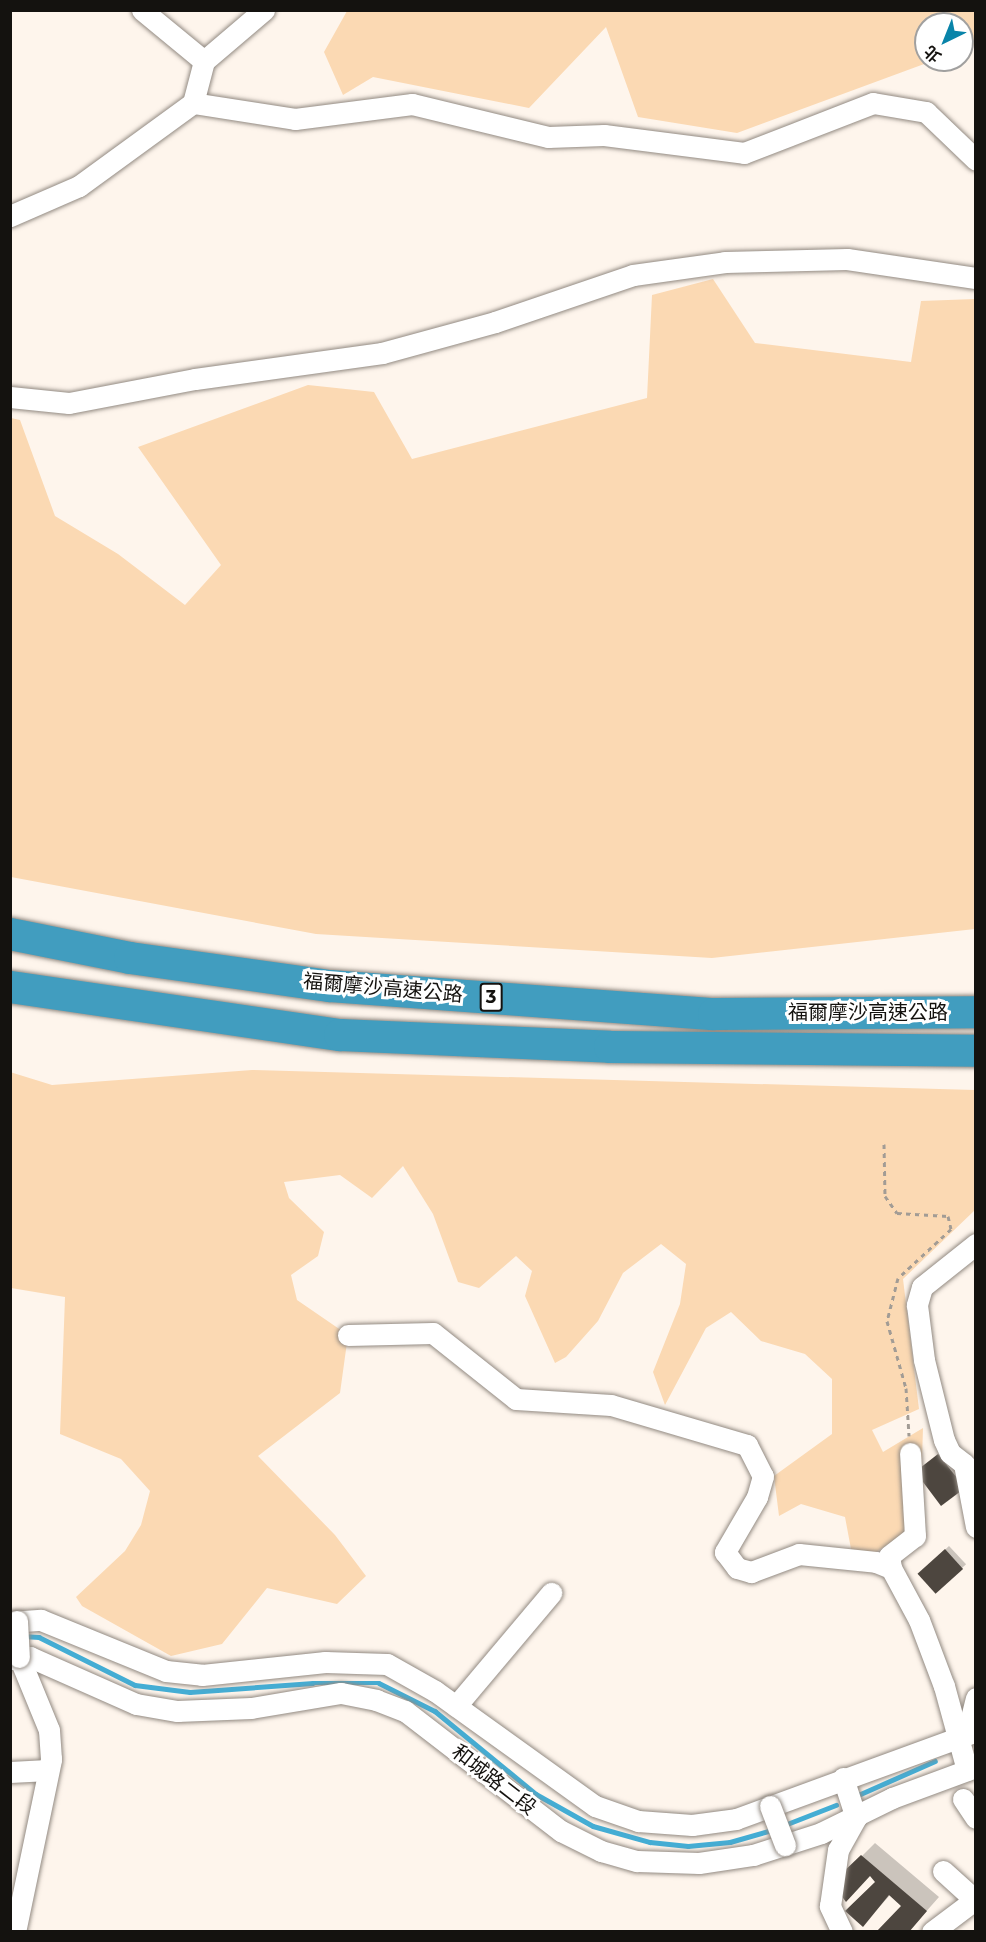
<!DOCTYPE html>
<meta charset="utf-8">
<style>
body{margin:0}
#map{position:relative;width:986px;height:1942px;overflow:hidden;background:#fef5ec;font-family:Montserrat,"Noto Sans TC",sans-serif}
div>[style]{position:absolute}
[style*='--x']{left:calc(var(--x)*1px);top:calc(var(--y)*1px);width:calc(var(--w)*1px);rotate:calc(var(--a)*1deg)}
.green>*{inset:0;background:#fbd9b3}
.shadow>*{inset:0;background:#0003;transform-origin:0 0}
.stream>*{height:4.5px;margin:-2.25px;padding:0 2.25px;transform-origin:2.25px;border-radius:2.25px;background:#44add4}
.building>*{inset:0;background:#4d463f;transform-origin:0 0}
.path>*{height:3px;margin-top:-1.5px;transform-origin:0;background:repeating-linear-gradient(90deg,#a29c95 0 4.5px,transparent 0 9px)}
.roads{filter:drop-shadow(0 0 2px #928a82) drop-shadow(0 0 2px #928a82)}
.minor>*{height:21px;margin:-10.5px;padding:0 10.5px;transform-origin:10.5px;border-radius:10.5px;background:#fff}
.highway>*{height:32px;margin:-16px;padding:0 16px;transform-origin:16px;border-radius:16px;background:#419dbf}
.bridges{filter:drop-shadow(0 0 2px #928a82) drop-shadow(0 0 2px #928a82)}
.minor-bridge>*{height:21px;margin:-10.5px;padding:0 10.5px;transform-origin:10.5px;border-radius:10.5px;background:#fff}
span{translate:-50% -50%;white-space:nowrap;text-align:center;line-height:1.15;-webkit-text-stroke:6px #fff;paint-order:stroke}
.shield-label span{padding:2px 4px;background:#fff;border:2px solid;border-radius:4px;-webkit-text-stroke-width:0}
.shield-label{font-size:18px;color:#14120f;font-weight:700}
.street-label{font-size:20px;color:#14120f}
.frame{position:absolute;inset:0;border:12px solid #14120f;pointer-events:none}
.north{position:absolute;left:914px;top:12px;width:60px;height:60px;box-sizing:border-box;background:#fff;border:2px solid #a1a09f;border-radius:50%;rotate:223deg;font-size:16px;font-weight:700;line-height:24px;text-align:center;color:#14120f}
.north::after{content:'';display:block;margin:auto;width:21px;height:27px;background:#0984a9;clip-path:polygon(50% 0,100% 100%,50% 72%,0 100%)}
</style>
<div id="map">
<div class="green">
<i style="clip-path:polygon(347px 11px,975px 11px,975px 45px,962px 50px,962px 24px,926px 24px,926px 60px,935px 60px,737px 133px,638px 117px,606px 27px,529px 108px,373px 77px,343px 95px,324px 52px)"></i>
<i style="clip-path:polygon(713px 279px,755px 343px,911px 362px,921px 301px,975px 299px,975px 929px,712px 958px,316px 934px,11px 877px,11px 418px,20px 420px,55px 516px,118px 554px,185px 605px,221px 565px,138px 447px,308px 385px,374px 392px,412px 459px,647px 398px,652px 295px)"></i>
<i style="clip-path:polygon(252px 1070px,975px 1090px,975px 1210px,903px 1279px,919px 1409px,872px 1430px,883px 1452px,923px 1428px,920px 1523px,867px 1558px,851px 1549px,845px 1517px,801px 1504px,779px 1516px,774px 1476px,832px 1434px,832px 1379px,805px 1354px,761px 1341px,731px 1312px,706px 1328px,665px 1405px,653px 1372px,680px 1304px,686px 1264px,661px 1244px,623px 1273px,598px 1321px,566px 1357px,555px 1363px,525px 1296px,532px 1271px,516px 1256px,479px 1288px,458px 1282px,433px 1214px,403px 1166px,372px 1198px,340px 1175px,284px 1182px,289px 1198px,324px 1232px,318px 1256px,291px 1275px,297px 1300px,348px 1335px,340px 1393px,258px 1456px,335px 1535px,366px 1576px,337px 1604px,267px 1588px,222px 1644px,171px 1656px,82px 1606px,76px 1597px,125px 1551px,141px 1525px,150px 1491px,121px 1459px,60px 1434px,65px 1297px,11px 1288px,10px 1072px,52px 1085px)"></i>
</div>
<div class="shadow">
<i style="clip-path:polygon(945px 1449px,970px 1481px,922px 1468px)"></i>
<i style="left:949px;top:1546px;width:25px;height:40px;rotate:47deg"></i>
<i style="clip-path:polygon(875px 1843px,939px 1897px,908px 1932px,903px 1906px,891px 1894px,863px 1925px,877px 1882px,870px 1875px,842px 1876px)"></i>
</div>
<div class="stream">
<i style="--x:22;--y:1636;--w:17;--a:3"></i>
<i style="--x:39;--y:1637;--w:107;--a:26.6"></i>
<i style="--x:135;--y:1685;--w:55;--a:7.3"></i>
<i style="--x:190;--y:1692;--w:123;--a:-4.2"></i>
<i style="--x:313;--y:1683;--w:66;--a:0"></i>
<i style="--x:379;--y:1683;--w:63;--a:26.6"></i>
<i style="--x:435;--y:1711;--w:131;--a:39.4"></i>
<i style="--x:536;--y:1794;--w:65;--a:29.3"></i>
<i style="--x:593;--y:1826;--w:59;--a:15.7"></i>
<i style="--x:650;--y:1842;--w:38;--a:6"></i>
<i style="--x:688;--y:1846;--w:42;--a:-5.4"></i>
<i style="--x:730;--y:1842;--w:44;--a:-15.9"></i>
<i style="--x:856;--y:1796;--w:86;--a:-23.9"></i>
<i style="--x:782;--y:1826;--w:58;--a:-21.3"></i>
</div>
<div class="building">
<i style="clip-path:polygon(938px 1454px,965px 1488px,941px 1506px,923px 1482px,920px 1468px)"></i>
<i style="left:945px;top:1549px;width:27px;height:37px;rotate:48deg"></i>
<i style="clip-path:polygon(861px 1855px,927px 1911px,909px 1932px,876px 1932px,901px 1906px,889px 1895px,863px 1927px,845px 1911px,875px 1882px,870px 1876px,846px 1902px,838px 1891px,840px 1875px)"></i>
</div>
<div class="path">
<i style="--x:884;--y:1144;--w:52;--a:88.9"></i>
<i style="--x:885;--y:1196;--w:21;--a:55"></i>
<i style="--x:897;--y:1213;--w:51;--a:3.4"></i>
<i style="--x:948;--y:1216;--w:13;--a:77"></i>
<i style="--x:951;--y:1229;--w:72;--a:137.2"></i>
<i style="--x:898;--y:1278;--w:44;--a:104.3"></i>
<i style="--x:887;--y:1321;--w:70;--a:74.2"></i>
<i style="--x:906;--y:1388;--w:48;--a:86.4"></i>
</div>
<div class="roads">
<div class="minor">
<i style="--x:142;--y:10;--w:80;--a:39.4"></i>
<i style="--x:193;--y:103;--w:43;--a:-75.3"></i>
<i style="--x:204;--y:61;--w:79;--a:-40.4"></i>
<i style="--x:10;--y:216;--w:75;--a:-23.5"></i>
<i style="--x:79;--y:186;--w:141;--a:-36.1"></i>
<i style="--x:193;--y:103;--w:103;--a:8.9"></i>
<i style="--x:295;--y:119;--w:118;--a:-7.3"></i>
<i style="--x:412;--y:104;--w:140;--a:13.6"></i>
<i style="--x:548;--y:137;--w:56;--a:-2"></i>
<i style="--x:604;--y:135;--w:141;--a:7.3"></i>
<i style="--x:744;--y:153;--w:138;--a:-21.2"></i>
<i style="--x:873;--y:103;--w:54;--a:9.6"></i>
<i style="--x:926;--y:112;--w:69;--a:43.8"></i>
<i style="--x:10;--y:397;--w:59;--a:5.8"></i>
<i style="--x:69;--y:403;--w:128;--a:-10.8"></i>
<i style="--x:195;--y:379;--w:189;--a:-7.9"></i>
<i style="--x:382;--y:353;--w:117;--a:-15.3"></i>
<i style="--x:495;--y:322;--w:146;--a:-18.8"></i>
<i style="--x:633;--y:275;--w:93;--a:-8"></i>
<i style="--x:725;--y:262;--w:122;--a:-1.4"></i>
<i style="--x:847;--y:259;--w:130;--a:8.4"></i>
<i style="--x:976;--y:1244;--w:69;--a:141.5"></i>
<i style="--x:922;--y:1287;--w:19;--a:106"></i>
<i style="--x:917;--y:1305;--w:55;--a:82.7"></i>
<i style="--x:924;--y:1360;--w:82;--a:76"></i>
<i style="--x:944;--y:1440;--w:14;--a:65"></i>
<i style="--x:950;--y:1453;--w:18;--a:38"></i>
<i style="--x:964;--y:1464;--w:64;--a:79.2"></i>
<i style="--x:348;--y:1335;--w:85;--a:-1.3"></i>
<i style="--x:433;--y:1333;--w:106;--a:38.5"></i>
<i style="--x:516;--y:1399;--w:95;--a:3.6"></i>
<i style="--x:611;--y:1405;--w:142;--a:16.4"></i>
<i style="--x:747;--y:1445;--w:35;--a:63"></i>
<i style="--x:763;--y:1476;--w:22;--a:106"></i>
<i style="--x:757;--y:1497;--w:64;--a:120.2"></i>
<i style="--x:725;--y:1552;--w:20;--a:53"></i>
<i style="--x:737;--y:1568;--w:15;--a:16"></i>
<i style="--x:751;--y:1572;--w:51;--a:-20.6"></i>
<i style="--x:799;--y:1554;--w:77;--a:5.9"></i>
<i style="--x:876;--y:1562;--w:16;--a:22"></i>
<i style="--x:891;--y:1568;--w:59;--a:61.7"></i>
<i style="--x:919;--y:1620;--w:71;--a:69.3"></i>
<i style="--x:944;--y:1686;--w:87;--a:74.7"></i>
<i style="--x:891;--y:1568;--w:12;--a:-99"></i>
<i style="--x:889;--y:1556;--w:33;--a:-38"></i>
<i style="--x:915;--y:1536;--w:83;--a:-93.4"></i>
<i style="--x:10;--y:1622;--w:31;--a:-4"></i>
<i style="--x:41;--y:1620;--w:135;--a:22.2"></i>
<i style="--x:166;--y:1671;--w:36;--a:6"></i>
<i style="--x:202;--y:1675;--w:124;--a:-6"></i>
<i style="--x:325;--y:1662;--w:62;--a:1.8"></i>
<i style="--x:387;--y:1664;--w:55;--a:29.4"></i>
<i style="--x:435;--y:1691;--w:197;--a:35.7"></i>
<i style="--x:595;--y:1806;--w:46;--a:19.2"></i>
<i style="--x:638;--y:1821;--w:54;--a:4.2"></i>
<i style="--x:692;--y:1825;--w:44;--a:-7.8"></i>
<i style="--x:736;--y:1819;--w:256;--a:-20.1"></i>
<i style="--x:10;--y:1659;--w:20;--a:-6"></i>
<i style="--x:30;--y:1657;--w:116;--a:23.9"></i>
<i style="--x:136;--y:1704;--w:42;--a:9.7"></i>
<i style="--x:177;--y:1711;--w:74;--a:-2.3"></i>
<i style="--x:251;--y:1708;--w:91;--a:-9.5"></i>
<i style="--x:341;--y:1693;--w:36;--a:11"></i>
<i style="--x:376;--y:1700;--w:31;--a:21"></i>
<i style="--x:405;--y:1711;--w:197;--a:37.6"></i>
<i style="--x:561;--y:1831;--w:45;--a:26.6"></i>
<i style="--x:601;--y:1851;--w:37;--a:16"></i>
<i style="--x:637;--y:1861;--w:62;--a:1.8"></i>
<i style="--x:699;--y:1863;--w:55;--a:-8.4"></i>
<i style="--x:753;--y:1855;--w:71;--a:-17.9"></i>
<i style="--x:821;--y:1833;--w:79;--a:-26.2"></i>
<i style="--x:892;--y:1798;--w:90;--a:-20.3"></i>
<i style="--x:456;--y:1706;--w:148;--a:-49.9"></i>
<i style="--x:967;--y:1734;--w:37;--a:-76"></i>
<i style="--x:10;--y:1772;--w:38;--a:-3"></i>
<i style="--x:963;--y:1799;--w:23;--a:56"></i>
<i style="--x:943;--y:1871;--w:43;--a:42.2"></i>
<i style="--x:15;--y:1932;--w:177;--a:-78.2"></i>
<i style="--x:51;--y:1759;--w:29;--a:-94"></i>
<i style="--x:49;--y:1730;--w:79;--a:-112.3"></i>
<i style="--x:842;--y:1932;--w:29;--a:-115"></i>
<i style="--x:830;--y:1906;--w:57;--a:-81.9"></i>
<i style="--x:838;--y:1850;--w:37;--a:-61"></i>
<i style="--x:856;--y:1818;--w:42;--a:-108"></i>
<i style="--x:932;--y:1932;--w:55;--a:-36.9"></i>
</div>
<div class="highway">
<i style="--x:10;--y:934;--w:122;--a:11.3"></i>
<i style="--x:130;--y:958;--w:202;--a:8"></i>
<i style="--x:330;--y:986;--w:385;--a:4.2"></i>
<i style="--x:714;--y:1014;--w:262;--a:-0.4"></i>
<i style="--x:10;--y:987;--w:333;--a:8.3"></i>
<i style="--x:340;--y:1035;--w:270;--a:2.5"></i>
<i style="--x:610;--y:1047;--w:366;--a:0.6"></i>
</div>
</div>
<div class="bridges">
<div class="minor-bridge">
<i style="--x:17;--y:1621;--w:36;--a:87"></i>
<i style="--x:770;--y:1806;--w:42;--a:69"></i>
</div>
</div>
<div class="shield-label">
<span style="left:491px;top:997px">3</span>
</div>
<div class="street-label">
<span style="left:383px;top:988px;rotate:5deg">福爾摩沙高速公路</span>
<span style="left:868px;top:1012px">福爾摩沙高速公路</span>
<span style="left:494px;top:1780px;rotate:38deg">和城路二段</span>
</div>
<div class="frame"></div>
<div class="north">北</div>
</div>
